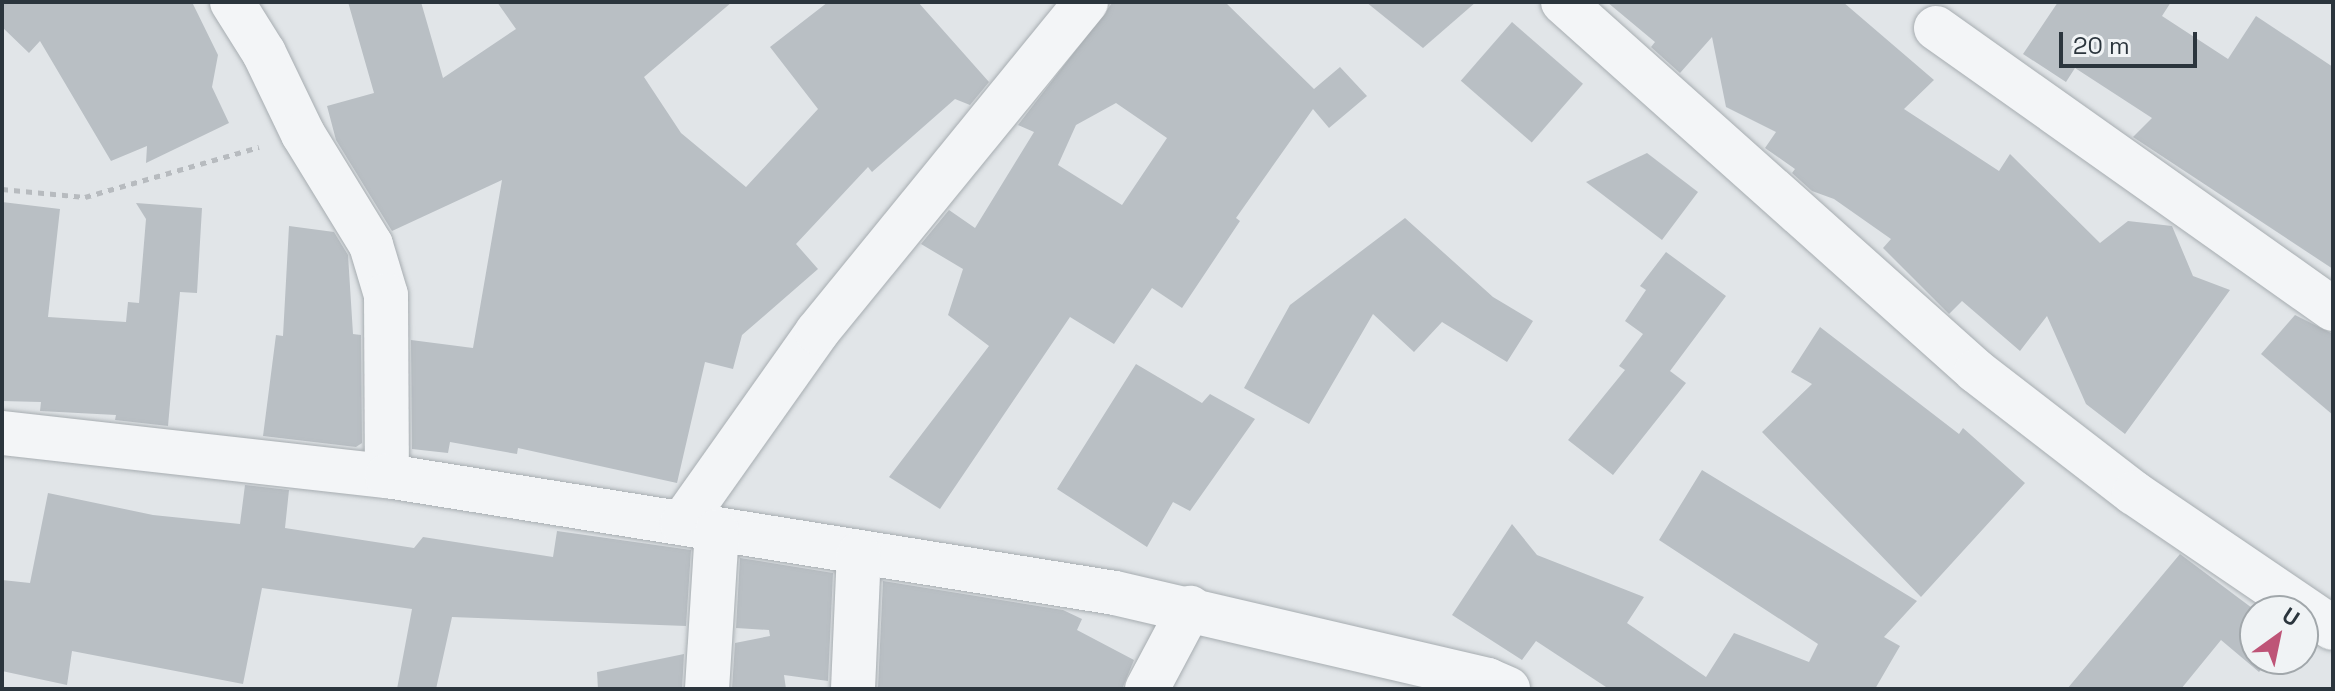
<!DOCTYPE html>
<style>
body{margin:0}
#map{position:relative;width:2335px;height:691px;overflow:hidden;background:#e1e5e8;font-family:"Space Grotesk",sans-serif}
div>[style]{position:absolute}
[style*='--x']{left:calc(var(--x)*1px);top:calc(var(--y)*1px);width:calc(var(--w)*1px);rotate:calc(var(--a)*1deg)}
.building>*{inset:0;background:#b9bfc4;transform-origin:0 0}
.path>*{height:5px;margin-top:-2.5px;transform-origin:0;background:repeating-linear-gradient(90deg,#b7bbbf 0 6px,transparent 0 12px)}
.roads{filter:drop-shadow(0 0 2px #a7adb1) drop-shadow(0 0 2px #a7adb1)}
.minor>*{height:44px;margin:-22px;padding:0 22px;transform-origin:22px;border-radius:22px;background:#f3f5f7}
span{translate:-50% -50%;white-space:nowrap;text-align:center;line-height:1.15;-webkit-text-stroke:8px #f0f3f5;paint-order:stroke}
.frame{position:absolute;inset:0;border:4px solid #2b353d;pointer-events:none}
.north{position:absolute;left:2239px;top:595px;width:80px;height:80px;box-sizing:border-box;background:#f0f3f5;border:2px solid #a1a7ab;border-radius:50%;rotate:33deg;font-size:22px;font-weight:700;line-height:32px;text-align:center;color:#2b353d}
.north::after{content:'';display:block;margin:auto;width:28px;height:36px;background:#be5477;clip-path:polygon(50% 0,100% 100%,50% 72%,0 100%)}
.scale{position:absolute;left:2059px;top:32px;width:138px;height:36px;box-sizing:border-box;border:4px solid #2b353d;border-top:0;padding-left:10px;font-size:24px;line-height:28px;white-space:nowrap;color:#2b353d;-webkit-text-stroke:6px #f0f3f5;paint-order:stroke}
</style>
<div id="map">
<div class="building">
<i style="clip-path:polygon(2px 2px,192px 2px,218px 55px,212px 87px,229px 123px,146px 163px,147px 146px,111px 161px,40px 41px,29px 53px,2px 27px)"></i>
<i style="clip-path:polygon(348px 2px,421px 2px,443px 78px,516px 29px,497px 2px,732px 2px,644px 77px,681px 133px,746px 187px,818px 109px,770px 47px,828px 2px,918px 2px,989px 82px,970px 105px,955px 99px,872px 172px,868px 167px,796px 244px,818px 269px,742px 335px,733px 369px,705px 362px,677px 483px,518px 448px,517px 454px,450px 442px,448px 453px,412px 449px,411px 340px,473px 348px,502px 180px,392px 231px,336px 140px,327px 106px,374px 93px)"></i>
<i style="clip-path:polygon(evenodd,1113px 2px,1225px 2px,1314px 89px,1340px 67px,1367px 96px,1329px 128px,1313px 109px,1236px 218px,1240px 221px,1182px 308px,1152px 288px,1114px 344px,1070px 317px,940px 509px,889px 477px,989px 346px,948px 315px,963px 269px,921px 244px,949px 210px,975px 228px,1034px 132px,1018px 125px,1113px 2px,1116px 103px,1167px 138px,1122px 205px,1058px 165px,1076px 125px,1116px 103px)"></i>
<i style="clip-path:polygon(1366px 2px,1476px 2px,1423px 48px)"></i>
<i style="clip-path:polygon(1607px 2px,1843px 2px,1934px 80px,1904px 109px,1999px 171px,2010px 154px,2100px 243px,2128px 221px,2172px 226px,2193px 276px,2230px 290px,2125px 434px,2086px 404px,2047px 316px,2020px 351px,1962px 301px,1949px 314px,1883px 248px,1891px 239px,1834px 199px,1812px 191px,1792px 173px,1795px 169px,1765px 148px,1776px 132px,1726px 107px,1712px 37px,1680px 73px,1651px 47px,1655px 42px)"></i>
<i style="clip-path:polygon(2058px 2px,2171px 2px,2162px 16px,2228px 59px,2256px 16px,2333px 67px,2333px 269px,2133px 137px,2152px 118px,2075px 68px,2066px 82px,2023px 54px)"></i>
<i style="left:1512px;top:22px;width:94px;height:78px;rotate:41deg"></i>
<i style="clip-path:polygon(1647px 153px,1698px 192px,1662px 240px,1586px 182px)"></i>
<i style="clip-path:polygon(2px 202px,60px 209px,48px 317px,126px 322px,128px 302px,139px 303px,146px 219px,136px 203px,202px 208px,197px 293px,180px 292px,168px 426px,115px 420px,116px 415px,40px 411px,41px 402px,2px 401px)"></i>
<i style="clip-path:polygon(1405px 218px,1493px 297px,1533px 321px,1507px 362px,1442px 322px,1414px 352px,1373px 314px,1309px 424px,1244px 388px,1290px 305px)"></i>
<i style="clip-path:polygon(289px 226px,334px 232px,348px 255px,353px 334px,361px 335px,362px 443px,356px 447px,263px 436px,276px 335px,283px 336px)"></i>
<i style="clip-path:polygon(1666px 252px,1726px 296px,1670px 371px,1686px 383px,1613px 475px,1568px 440px,1625px 370px,1619px 366px,1643px 334px,1625px 321px,1646px 290px,1640px 286px)"></i>
<i style="clip-path:polygon(2295px 315px,2333px 334px,2333px 415px,2261px 354px)"></i>
<i style="clip-path:polygon(1820px 327px,1959px 434px,1963px 428px,2025px 483px,1921px 597px,1762px 432px,1812px 384px,1791px 372px)"></i>
<i style="clip-path:polygon(1136px 364px,1202px 403px,1210px 394px,1255px 419px,1190px 511px,1173px 502px,1147px 547px,1057px 489px)"></i>
<i style="clip-path:polygon(1702px 470px,1917px 601px,1884px 637px,1900px 646px,1875px 689px,1609px 689px,1536px 641px,1522px 660px,1452px 615px,1512px 524px,1537px 555px,1644px 597px,1627px 623px,1706px 677px,1734px 633px,1809px 662px,1818px 644px,1659px 540px)"></i>
<i style="clip-path:polygon(245px 485px,289px 490px,285px 528px,414px 548px,423px 537px,553px 557px,557px 531px,691px 550px,686px 626px,452px 617px,436px 689px,397px 689px,412px 609px,262px 588px,243px 684px,72px 651px,67px 685px,2px 671px,2px 580px,30px 583px,48px 493px,153px 515px,240px 524px)"></i>
<i style="clip-path:polygon(2180px 554px,2256px 611px,2255px 659px,2271px 659px,2259px 672px,2221px 640px,2181px 689px,2067px 689px)"></i>
<i style="clip-path:polygon(740px 558px,833px 573px,828px 681px,784px 675px,786px 689px,732px 689px,735px 643px,770px 636px,769px 630px,736px 628px)"></i>
<i style="clip-path:polygon(883px 581px,1063px 610px,1082px 619px,1077px 630px,1134px 660px,1122px 689px,878px 688px)"></i>
<i style="clip-path:polygon(684px 654px,682px 689px,598px 689px,597px 672px)"></i>
</div>
<div class="path">
<i style="--x:2;--y:189;--w:83;--a:5.5"></i>
<i style="--x:85;--y:197;--w:181;--a:-16"></i>
</div>
<div class="roads">
<div class="minor">
<i style="--x:232;--y:2;--w:60;--a:57.9"></i>
<i style="--x:264;--y:53;--w:90;--a:64.3"></i>
<i style="--x:303;--y:134;--w:130;--a:58.5"></i>
<i style="--x:371;--y:245;--w:52;--a:73.3"></i>
<i style="--x:386;--y:295;--w:181;--a:89.7"></i>
<i style="--x:1563;--y:2;--w:554;--a:41.78"></i>
<i style="--x:1976;--y:371;--w:200;--a:37.7"></i>
<i style="--x:2134;--y:493;--w:240;--a:34.2"></i>
<i style="--x:1936;--y:28;--w:486;--a:35.3"></i>
<i style="--x:2;--y:433;--w:387;--a:6.4"></i>
<i style="--x:387;--y:476;--w:737;--a:9.13"></i>
<i style="--x:1115;--y:593;--w:383;--a:13.1"></i>
<i style="--x:1488;--y:680;--w:22;--a:24"></i>
<i style="--x:682;--y:523;--w:234;--a:-54.7"></i>
<i style="--x:817;--y:332;--w:426;--a:-50.8"></i>
<i style="--x:707;--y:689;--w:158;--a:-86.4"></i>
<i style="--x:853;--y:689;--w:135;--a:-87.5"></i>
<i style="--x:1147;--y:689;--w:92;--a:-62"></i>
</div>
</div>
<div class="frame"></div>
<div class="north">U</div>
<div class="scale">20 m</div>
</div>
